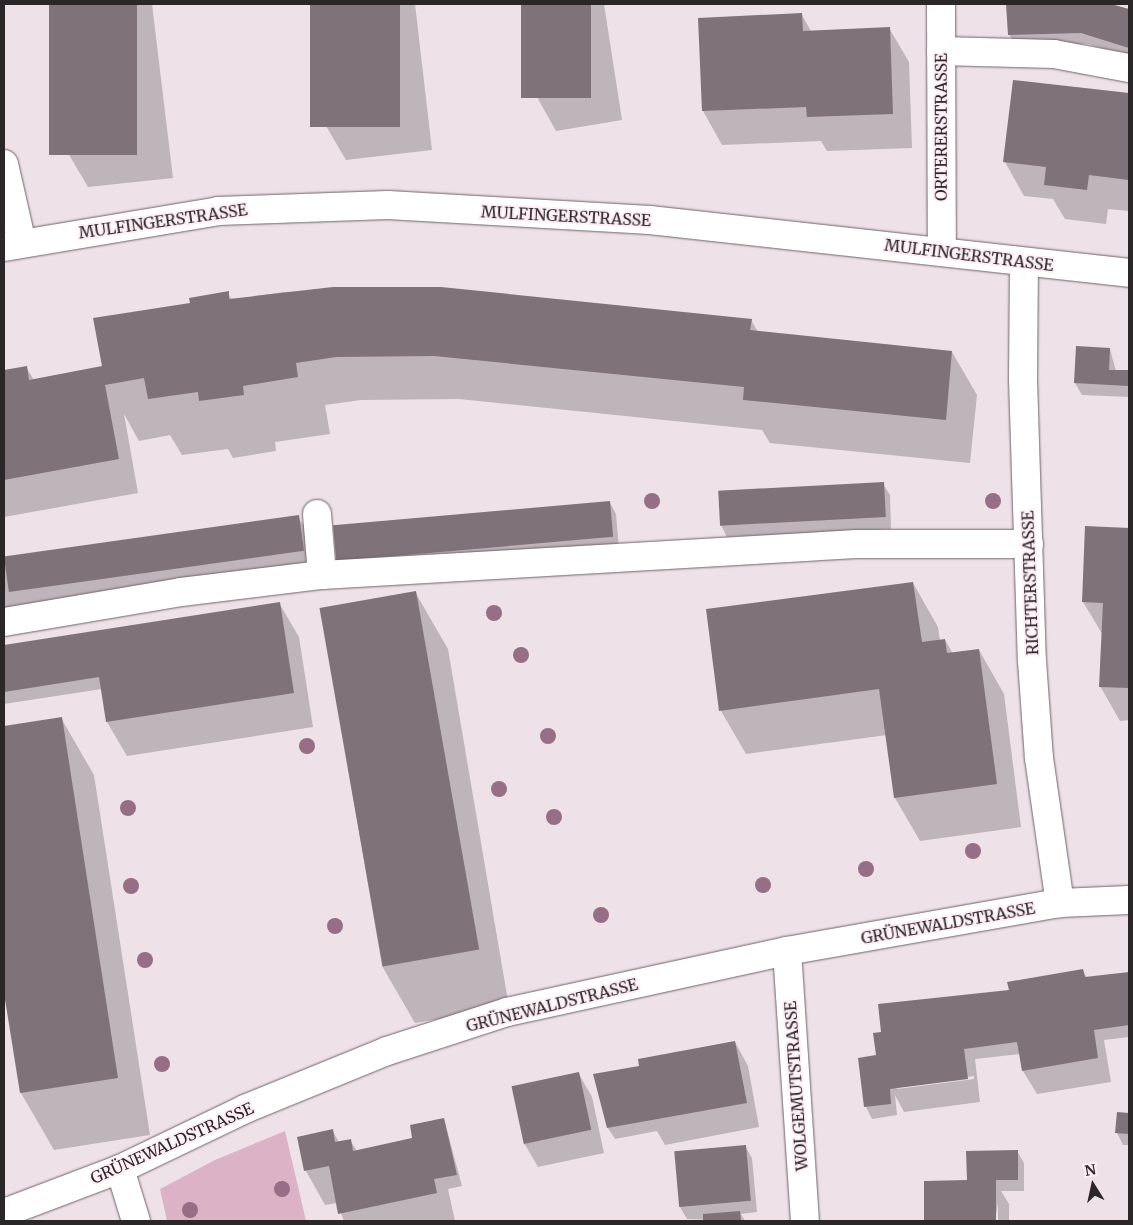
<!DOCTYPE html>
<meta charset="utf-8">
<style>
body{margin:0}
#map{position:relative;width:1133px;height:1225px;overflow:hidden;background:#efe1e8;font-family:Merriweather,serif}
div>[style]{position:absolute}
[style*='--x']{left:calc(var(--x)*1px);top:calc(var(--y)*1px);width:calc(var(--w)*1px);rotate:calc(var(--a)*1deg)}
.green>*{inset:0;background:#dcb2c7}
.shadow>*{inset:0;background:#0003}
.building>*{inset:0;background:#7f7278;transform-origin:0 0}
.roads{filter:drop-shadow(0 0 1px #6f6369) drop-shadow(0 0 1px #6f6369)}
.minor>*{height:28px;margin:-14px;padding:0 14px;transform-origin:14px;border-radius:14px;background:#fff}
.trees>*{width:16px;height:16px;margin:-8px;border-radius:50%;background:#966e86}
span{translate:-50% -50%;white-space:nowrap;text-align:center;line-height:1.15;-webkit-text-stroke:4px #fdeef5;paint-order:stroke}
.street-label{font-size:16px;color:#2b2628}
.frame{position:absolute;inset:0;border:5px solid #2b2628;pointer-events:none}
.north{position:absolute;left:1068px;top:1160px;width:50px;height:50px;-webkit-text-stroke:4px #fdeef5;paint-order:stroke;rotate:350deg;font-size:14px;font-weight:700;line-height:20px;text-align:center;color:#2b2628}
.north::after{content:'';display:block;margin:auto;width:18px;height:22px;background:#2b2628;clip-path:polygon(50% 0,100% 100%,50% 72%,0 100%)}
</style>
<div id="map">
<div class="green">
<i style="clip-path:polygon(285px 1131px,306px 1221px,167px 1221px,160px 1189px,215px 1160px)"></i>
</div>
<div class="shadow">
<i style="clip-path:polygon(50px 4px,152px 4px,173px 178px,88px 187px,68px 153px)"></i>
<i style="clip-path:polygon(311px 4px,415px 4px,432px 150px,346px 160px,326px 126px)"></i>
<i style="clip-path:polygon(523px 4px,604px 4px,622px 120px,556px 131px,537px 97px)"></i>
<i style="clip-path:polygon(1008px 4px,1106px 4px,1129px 10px,1129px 57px,1088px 44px,1016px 46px,1009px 34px)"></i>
<i style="clip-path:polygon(802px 15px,811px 31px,889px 28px,909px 62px,912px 148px,827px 151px,821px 141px,722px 145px,703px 111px)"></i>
<i style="clip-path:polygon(1014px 81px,1129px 94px,1129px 211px,1108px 209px,1106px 224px,1065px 219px,1053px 199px,1024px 196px,1005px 162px)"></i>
<i style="clip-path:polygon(441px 289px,751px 320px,758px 332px,952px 352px,977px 395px,970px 463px,770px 443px,762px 430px,459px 399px,361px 400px,325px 405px,330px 434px,275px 442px,276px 451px,233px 458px,228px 449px,182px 455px,170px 435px,139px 441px,124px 414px,138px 493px,4px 517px,4px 371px,26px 367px,34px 380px,104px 367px,192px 304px,228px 293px,232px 300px,284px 292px)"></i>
<i style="clip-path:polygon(1077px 348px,1110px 349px,1116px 371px,1129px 372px,1129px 397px,1082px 395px,1075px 383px)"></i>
<i style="clip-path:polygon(883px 484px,890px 495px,891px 529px,727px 537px,721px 525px,719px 491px)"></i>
<i style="clip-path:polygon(610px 503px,616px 514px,619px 548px,344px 568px,337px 557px)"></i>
<i style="clip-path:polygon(298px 517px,305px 528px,310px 562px,4px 609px,4px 562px)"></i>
<i style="clip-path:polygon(1086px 528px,1129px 529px,1129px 720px,1120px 721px,1100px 686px,1103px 635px,1083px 602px)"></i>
<i style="clip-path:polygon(913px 583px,938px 627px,940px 641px,945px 640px,953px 654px,979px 650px,1004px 694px,1021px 827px,920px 841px,895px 798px,887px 735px,746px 754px,721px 711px)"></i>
<i style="clip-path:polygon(415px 592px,448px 649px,509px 1007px,415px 1023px,382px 966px,321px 609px)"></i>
<i style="clip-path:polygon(279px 603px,299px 637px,313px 727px,127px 756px,107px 722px,102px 689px,4px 704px,4px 647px)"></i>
<i style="clip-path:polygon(61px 718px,94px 775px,150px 1135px,54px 1150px,21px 1093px,4px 984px,4px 727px)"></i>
<i style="clip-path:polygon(evenodd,1083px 971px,1087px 978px,1129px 973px,1129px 1037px,1104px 1040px,1111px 1082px,1037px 1094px,1023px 1071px,1020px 1054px,975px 1059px,980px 1102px,904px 1112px,895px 1095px,897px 1115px,872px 1119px,866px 1107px,859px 1059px,877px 1056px,883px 1033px,879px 1005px,1010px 991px,1083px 971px,974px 1076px,974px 1079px,897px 1089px,897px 1087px,974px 1076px)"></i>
<i style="clip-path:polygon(735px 1042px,748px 1066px,759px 1127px,665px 1145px,657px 1131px,615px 1139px,608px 1128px,639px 1067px)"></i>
<i style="clip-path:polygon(579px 1074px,592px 1097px,604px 1153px,538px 1167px,524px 1143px)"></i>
<i style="clip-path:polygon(1119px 1113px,1129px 1114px,1129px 1145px,1123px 1145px,1117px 1133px)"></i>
<i style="clip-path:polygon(444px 1119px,462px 1186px,448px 1189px,455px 1221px,344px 1221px,337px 1203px,325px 1205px,306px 1171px,299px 1138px,332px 1130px,339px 1142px,350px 1140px,357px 1151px,414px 1140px)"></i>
<i style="clip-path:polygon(745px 1146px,752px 1158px,757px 1212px,741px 1214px,745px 1221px,687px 1219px,680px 1207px)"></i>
<i style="clip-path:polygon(1017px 1151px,1024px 1163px,1024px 1191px,1001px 1191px,1009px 1204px,1009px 1221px,998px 1221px,998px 1203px,995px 1221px,926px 1221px,925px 1182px,969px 1181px)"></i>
</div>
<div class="building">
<i style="left:49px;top:4px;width:88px;height:151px"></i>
<i style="left:310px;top:4px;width:90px;height:123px"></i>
<i style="left:521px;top:4px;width:70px;height:94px"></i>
<i style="clip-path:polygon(1006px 4px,1111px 4px,1129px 9px,1129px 48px,1081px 33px,1008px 35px)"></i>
<i style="clip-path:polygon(802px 13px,803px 31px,890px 27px,893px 114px,807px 117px,806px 107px,702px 111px,698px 18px)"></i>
<i style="clip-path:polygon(1013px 80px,1129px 93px,1129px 180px,1089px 175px,1087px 190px,1044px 185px,1046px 167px,1003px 162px)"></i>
<i style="clip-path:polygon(333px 287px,441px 287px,752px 319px,750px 330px,952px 351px,946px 420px,743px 400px,744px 387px,434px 356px,336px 357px,296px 363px,298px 377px,243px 386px,244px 395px,199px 401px,198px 392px,148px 399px,144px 378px,105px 385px,119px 459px,4px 480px,4px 370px,27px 366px,29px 380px,102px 366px,93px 318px,190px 303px,189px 298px,229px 291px,229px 299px)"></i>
<i style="clip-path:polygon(1076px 346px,1110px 348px,1109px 370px,1129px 370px,1129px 386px,1074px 383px)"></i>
<i style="left:884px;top:482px;width:35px;height:166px;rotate:87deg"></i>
<i style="left:610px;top:501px;width:36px;height:278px;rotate:85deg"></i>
<i style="left:299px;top:515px;width:36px;height:298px;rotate:82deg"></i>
<i style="clip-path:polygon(1085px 526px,1129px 528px,1129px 688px,1099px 687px,1103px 603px,1082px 602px)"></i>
<i style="clip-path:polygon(913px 582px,922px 642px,945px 639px,947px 653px,979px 649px,997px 784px,894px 798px,879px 689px,719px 711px,706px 609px)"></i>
<i style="left:416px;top:591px;width:364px;height:98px;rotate:80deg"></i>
<i style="clip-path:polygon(280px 602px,294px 693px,106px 722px,99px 677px,4px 692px,4px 645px)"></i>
<i style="clip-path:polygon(62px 717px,118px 1078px,20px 1093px,4px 993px,4px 726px)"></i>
<i style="clip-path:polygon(1083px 969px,1085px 977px,1129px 972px,1129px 1025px,1094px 1030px,1098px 1058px,1022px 1071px,1017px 1042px,964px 1049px,968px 1079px,890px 1089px,891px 1104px,864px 1107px,858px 1058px,876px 1055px,873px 1033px,881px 1032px,878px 1004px,1009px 990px,1007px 982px)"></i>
<i style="clip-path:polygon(735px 1041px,747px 1103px,607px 1128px,593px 1074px,639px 1066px,638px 1059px)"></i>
<i style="left:579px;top:1072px;width:59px;height:69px;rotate:78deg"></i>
<i style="clip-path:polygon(1117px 1112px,1129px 1113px,1129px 1134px,1115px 1133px)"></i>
<i style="clip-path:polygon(444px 1118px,457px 1175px,434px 1179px,437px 1193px,338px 1214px,329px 1166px,304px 1171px,297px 1137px,333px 1129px,335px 1142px,351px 1139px,353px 1151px,412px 1138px,410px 1125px)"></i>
<i style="left:746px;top:1145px;width:56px;height:72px;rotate:85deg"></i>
<i style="clip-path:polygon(1018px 1150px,1018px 1180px,996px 1180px,996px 1221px,924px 1221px,924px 1181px,967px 1180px,966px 1151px)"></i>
<i style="clip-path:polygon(740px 1211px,741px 1221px,703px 1221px,703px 1214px)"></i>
</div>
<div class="roads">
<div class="minor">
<i style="--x:941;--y:4;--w:247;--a:89.8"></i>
<i style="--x:941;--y:51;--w:113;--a:1.5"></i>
<i style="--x:1054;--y:54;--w:76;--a:10.6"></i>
<i style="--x:4;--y:164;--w:81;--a:77.2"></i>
<i style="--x:4;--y:247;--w:217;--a:-9.5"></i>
<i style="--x:218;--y:211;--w:170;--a:-2"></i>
<i style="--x:388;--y:205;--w:262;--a:3.3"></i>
<i style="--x:650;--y:220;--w:482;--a:6.3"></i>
<i style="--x:1024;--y:263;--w:116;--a:90.5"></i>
<i style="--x:1023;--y:379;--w:282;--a:88.2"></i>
<i style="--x:1032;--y:661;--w:97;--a:85.9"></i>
<i style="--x:1039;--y:758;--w:147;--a:81.8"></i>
<i style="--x:317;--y:514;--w:61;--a:85.3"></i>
<i style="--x:4;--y:622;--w:180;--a:-9.6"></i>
<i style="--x:181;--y:592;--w:142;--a:-6.9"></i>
<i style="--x:322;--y:575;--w:535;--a:-3.32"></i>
<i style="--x:856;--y:544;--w:173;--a:0"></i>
<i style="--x:787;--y:951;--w:271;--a:86.2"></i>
<i style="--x:120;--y:1169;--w:54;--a:72.9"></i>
<i style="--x:4;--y:1213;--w:124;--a:-20.8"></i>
<i style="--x:120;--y:1169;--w:139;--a:-25.6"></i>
<i style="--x:245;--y:1109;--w:153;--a:-22.2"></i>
<i style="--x:387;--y:1051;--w:126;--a:-18"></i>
<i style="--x:507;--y:1012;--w:287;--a:-12.3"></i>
<i style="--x:787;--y:951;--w:277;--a:-10"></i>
<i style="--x:1060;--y:903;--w:69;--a:-2.5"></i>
</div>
</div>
<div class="trees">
<i style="left:652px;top:501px"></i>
<i style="left:993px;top:501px"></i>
<i style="left:494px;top:613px"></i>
<i style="left:521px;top:655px"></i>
<i style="left:548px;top:736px"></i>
<i style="left:307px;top:746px"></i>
<i style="left:499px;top:789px"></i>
<i style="left:128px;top:808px"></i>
<i style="left:554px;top:817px"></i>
<i style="left:973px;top:851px"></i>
<i style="left:866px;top:869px"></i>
<i style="left:763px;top:885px"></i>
<i style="left:131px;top:886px"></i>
<i style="left:601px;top:915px"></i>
<i style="left:335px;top:926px"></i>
<i style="left:145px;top:960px"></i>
<i style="left:162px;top:1064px"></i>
<i style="left:282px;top:1189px"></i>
<i style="left:190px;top:1210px"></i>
</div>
<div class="street-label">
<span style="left:941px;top:127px;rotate:-90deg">ORTERERSTRASSE</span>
<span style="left:566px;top:216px;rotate:3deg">MULFINGERSTRASSE</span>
<span style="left:163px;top:221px;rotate:-8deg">MULFINGERSTRASSE</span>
<span style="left:969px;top:255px;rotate:7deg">MULFINGERSTRASSE</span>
<span style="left:1030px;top:583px;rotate:-92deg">RICHTERSTRASSE</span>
<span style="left:948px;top:923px;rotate:-10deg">GRÜNEWALDSTRASSE</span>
<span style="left:552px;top:1005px;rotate:-14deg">GRÜNEWALDSTRASSE</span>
<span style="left:796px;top:1086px;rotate:-94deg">WOLGEMUTSTRASSE</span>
<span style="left:172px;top:1143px;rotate:-24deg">GRÜNEWALDSTRASSE</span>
</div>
<div class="frame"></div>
<div class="north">N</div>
</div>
